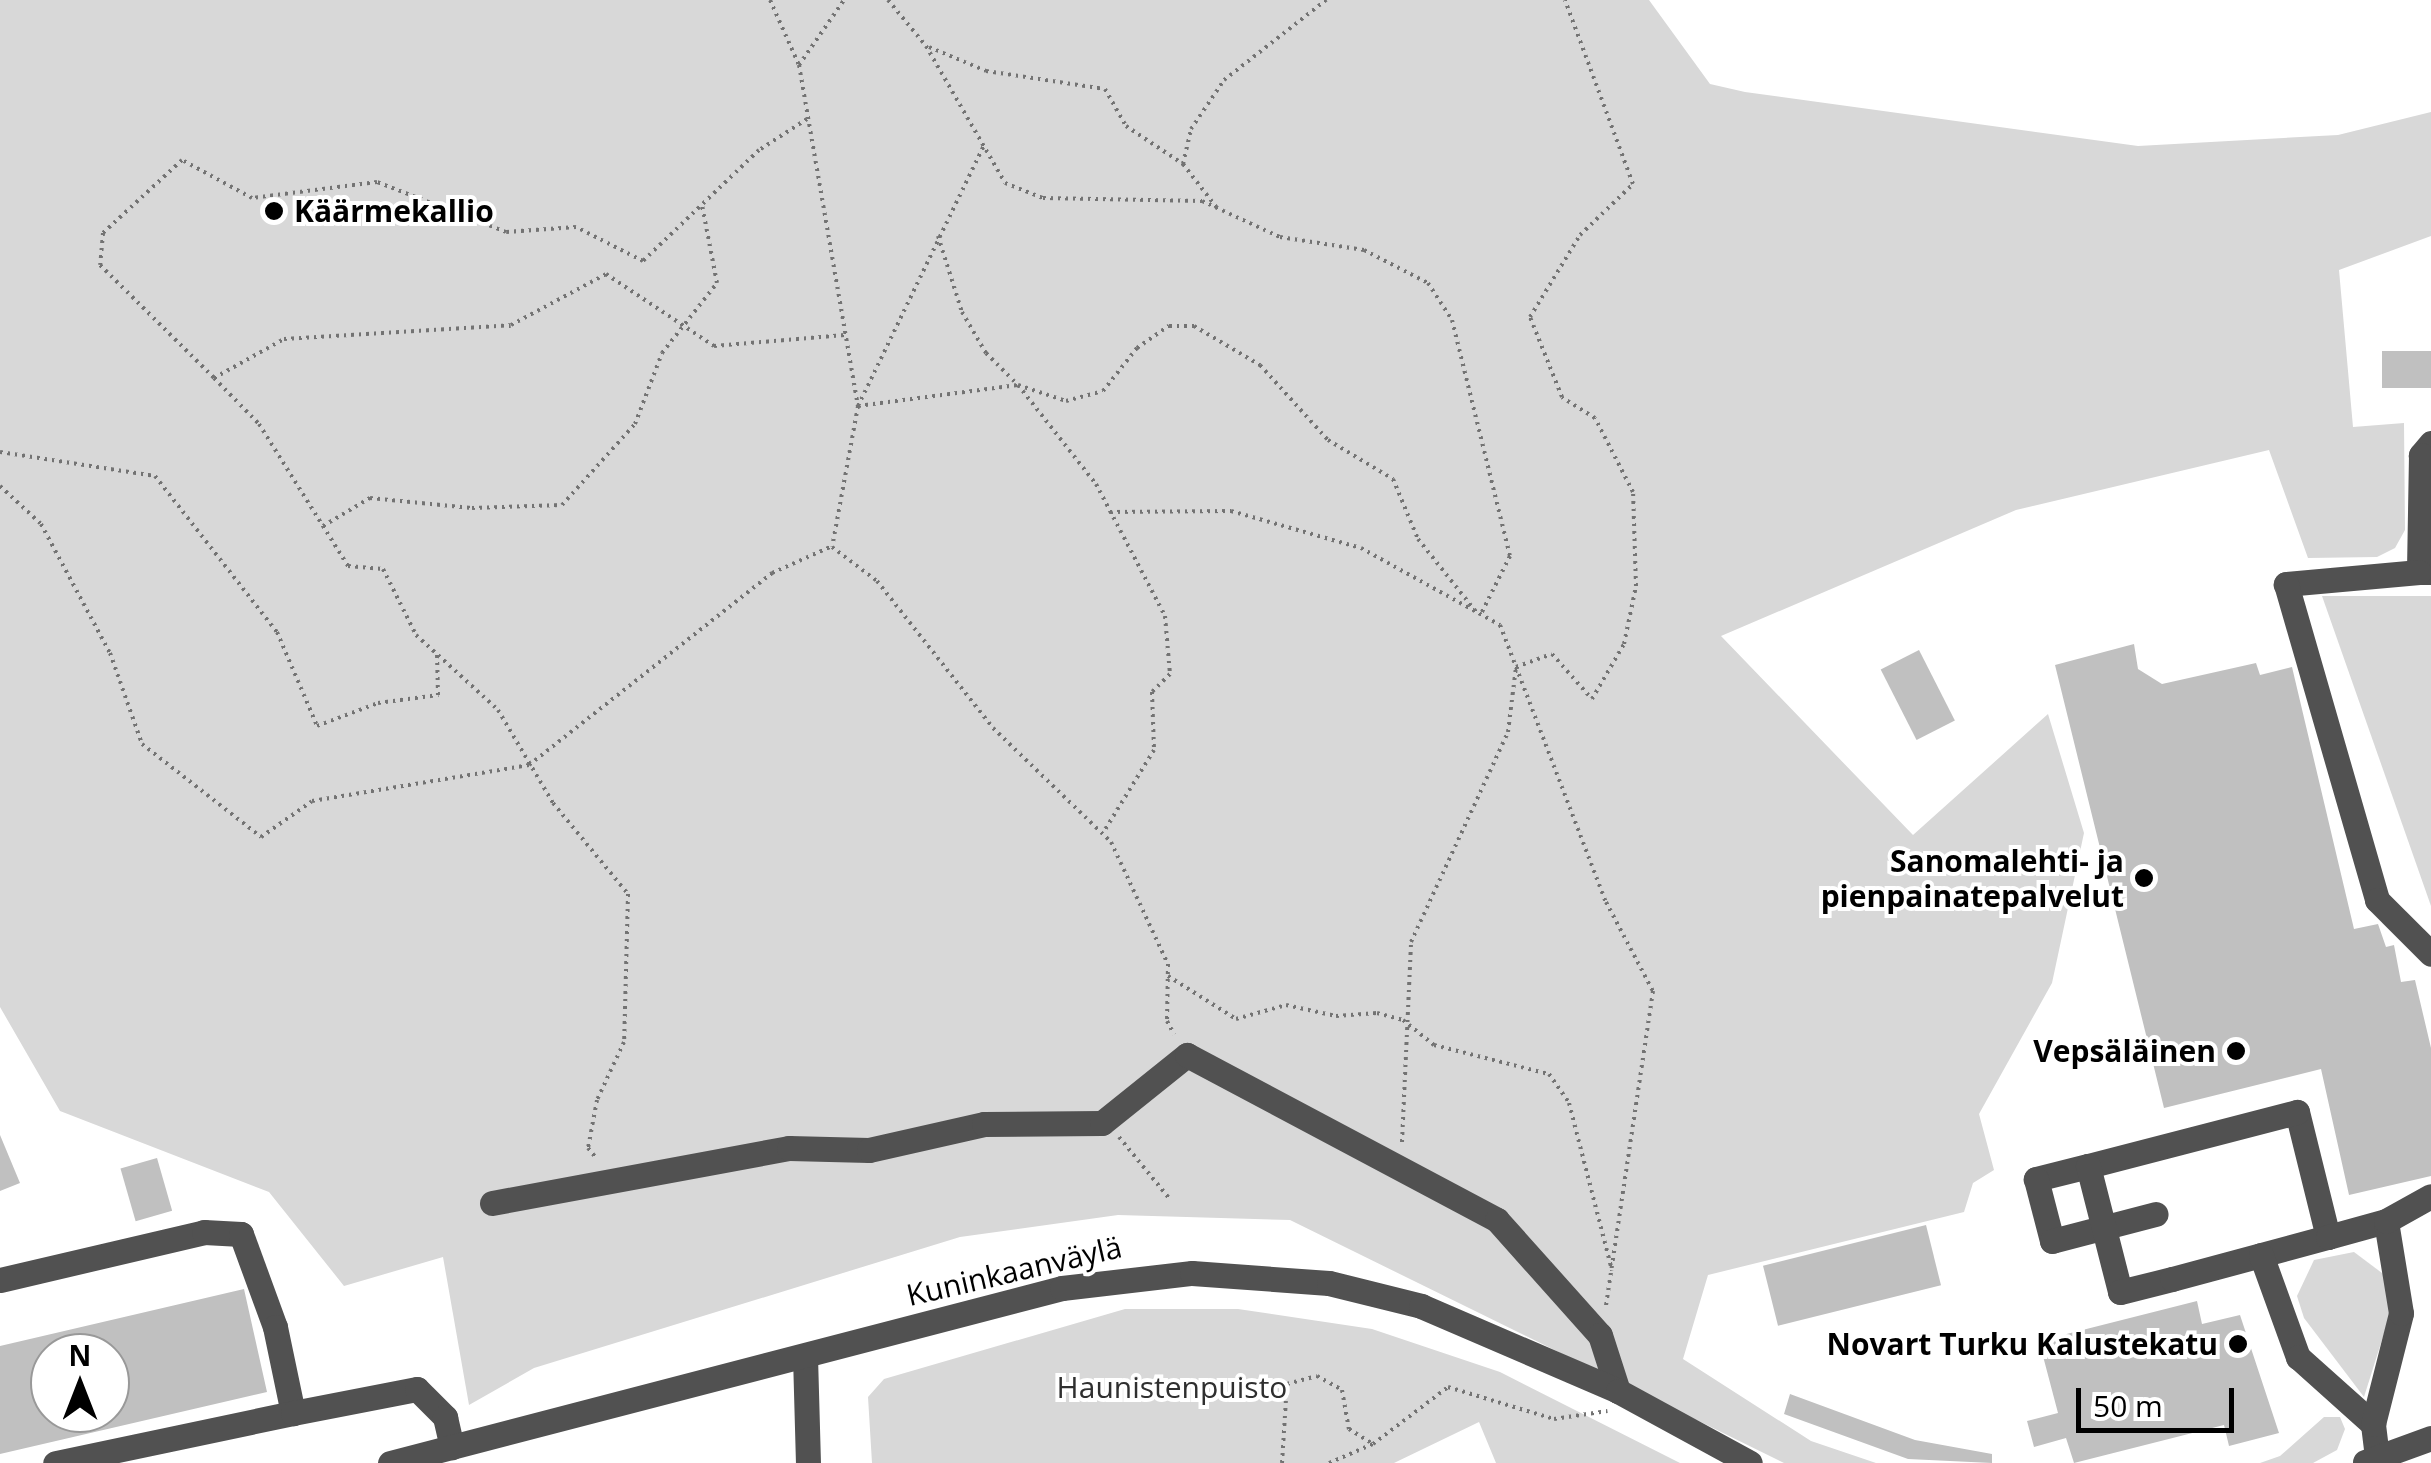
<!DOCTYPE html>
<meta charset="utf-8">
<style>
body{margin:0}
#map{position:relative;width:2431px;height:1463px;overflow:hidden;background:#fff;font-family:"Open Sans",sans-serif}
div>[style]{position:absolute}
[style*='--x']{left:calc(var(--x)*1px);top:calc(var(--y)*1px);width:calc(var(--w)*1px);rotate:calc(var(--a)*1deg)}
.green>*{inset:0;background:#d8d8d8}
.building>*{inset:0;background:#c0c0c0;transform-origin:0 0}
.path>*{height:4px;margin-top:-2px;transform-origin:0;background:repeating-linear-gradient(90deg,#737373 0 2.5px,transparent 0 7.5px)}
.minor>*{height:25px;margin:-12.5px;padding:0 12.5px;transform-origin:12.5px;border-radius:12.5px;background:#515151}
.dots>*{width:28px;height:28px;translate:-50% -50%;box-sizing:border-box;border:5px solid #fff;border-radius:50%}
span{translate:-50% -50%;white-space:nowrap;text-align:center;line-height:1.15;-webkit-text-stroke:8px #fff;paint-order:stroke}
.poi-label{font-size:30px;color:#000;font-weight:700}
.left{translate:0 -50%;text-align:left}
.right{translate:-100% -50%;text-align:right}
.street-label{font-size:30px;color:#000}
.park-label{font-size:30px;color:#2f2f2f}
.north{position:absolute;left:30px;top:1333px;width:100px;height:100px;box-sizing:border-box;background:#fff;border:2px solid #999;border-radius:50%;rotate:0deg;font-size:28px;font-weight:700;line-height:40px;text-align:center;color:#000}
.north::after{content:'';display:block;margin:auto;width:35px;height:45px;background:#000;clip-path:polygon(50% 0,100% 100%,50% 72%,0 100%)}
.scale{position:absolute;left:2076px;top:1388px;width:158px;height:45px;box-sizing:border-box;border:5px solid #000;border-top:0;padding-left:12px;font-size:30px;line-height:35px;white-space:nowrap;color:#000;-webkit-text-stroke:8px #fff;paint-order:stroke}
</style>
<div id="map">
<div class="green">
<i style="clip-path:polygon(0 0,1649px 0,1710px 84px,1745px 92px,2138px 146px,2338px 135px,2431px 112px,2431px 236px,2339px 270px,2353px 427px,2404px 423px,2405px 530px,2395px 548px,2377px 557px,2308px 558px,2269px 450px,2016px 510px,1721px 636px,1913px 835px,2048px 714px,2084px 833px,2052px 983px,1979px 1114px,1994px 1170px,1973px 1183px,1964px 1212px,1708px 1275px,1683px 1359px,1811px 1441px,1876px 1463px,1784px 1463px,1290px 1220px,1118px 1215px,960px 1237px,534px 1368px,469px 1405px,443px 1257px,344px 1286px,269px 1192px,60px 1111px,0 1007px)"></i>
<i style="clip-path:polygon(2322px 596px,2431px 596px,2431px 906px)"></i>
<i style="clip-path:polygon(2354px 1252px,2386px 1276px,2392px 1308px,2364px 1397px,2304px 1318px,2297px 1296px,2314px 1260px)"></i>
<i style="clip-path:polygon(1125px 1309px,1238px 1309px,1372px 1329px,1500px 1372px,1680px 1463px,1496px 1463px,1479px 1422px,1394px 1463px,872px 1463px,868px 1397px,884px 1379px)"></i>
<i style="clip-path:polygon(2324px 1417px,2340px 1417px,2345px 1429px,2337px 1450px,2313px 1463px,2260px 1463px,2280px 1456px)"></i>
</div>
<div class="building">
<i style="left:2431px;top:351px;width:37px;height:49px;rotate:90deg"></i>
<i style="clip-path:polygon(2134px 644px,2138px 669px,2162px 684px,2256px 663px,2260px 675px,2292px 667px,2354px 929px,2378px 924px,2386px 947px,2394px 945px,2401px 982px,2415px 980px,2431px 1048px,2431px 1176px,2349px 1195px,2321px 1069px,2164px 1108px,2055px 665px)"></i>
<i style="left:1919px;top:650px;width:79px;height:43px;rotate:63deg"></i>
<i style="clip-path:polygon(0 1135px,20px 1183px,0 1191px)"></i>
<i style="left:157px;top:1158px;width:55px;height:38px;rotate:74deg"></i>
<i style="left:1926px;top:1225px;width:62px;height:168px;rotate:76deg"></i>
<i style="clip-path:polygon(evenodd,244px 1289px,267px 1392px,0 1454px,0 1346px,244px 1289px,50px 1353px,110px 1353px,110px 1413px,50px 1413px,50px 1353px)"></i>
<i style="clip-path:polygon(2197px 1301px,2202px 1324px,2240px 1315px,2279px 1433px,2229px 1446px,2224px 1425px,2074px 1463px,2066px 1438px,2034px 1447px,2027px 1421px,2058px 1413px,2039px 1341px)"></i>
<i style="clip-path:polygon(1790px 1394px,1915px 1440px,1992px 1454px,1992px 1463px,1908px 1459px,1784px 1414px)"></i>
</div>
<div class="path">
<i style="--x:770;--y:0;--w:71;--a:66"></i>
<i style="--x:799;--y:65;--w:346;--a:80.2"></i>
<i style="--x:858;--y:406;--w:143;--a:100.4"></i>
<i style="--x:832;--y:547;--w:56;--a:37.1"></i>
<i style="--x:877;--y:581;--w:187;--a:51.7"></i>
<i style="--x:993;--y:728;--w:164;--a:44"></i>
<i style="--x:1111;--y:842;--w:135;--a:65"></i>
<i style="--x:1168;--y:964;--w:57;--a:91"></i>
<i style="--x:1167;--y:1021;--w:15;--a:62"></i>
<i style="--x:888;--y:0;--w:60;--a:50.4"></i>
<i style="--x:926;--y:46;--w:158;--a:60"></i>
<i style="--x:1005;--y:183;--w:41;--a:21.5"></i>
<i style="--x:1043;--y:198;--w:159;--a:1.1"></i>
<i style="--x:1202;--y:201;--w:86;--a:24.8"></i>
<i style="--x:1280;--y:237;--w:85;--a:8.8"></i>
<i style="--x:1364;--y:250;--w:72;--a:27.3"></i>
<i style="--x:1428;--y:283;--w:44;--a:57"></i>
<i style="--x:1452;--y:320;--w:243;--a:76.2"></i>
<i style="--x:1510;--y:556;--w:67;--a:116.6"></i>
<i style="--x:929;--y:47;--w:62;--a:22.8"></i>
<i style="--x:986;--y:71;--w:120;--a:8.6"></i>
<i style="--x:1105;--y:89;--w:43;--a:60.4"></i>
<i style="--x:1126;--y:126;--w:69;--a:33.7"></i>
<i style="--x:1183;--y:164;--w:56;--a:52.3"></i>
<i style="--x:799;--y:65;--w:79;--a:-55.3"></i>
<i style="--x:807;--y:119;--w:57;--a:147.1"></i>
<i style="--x:759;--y:150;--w:161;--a:136.3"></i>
<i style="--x:643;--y:261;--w:75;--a:-153.1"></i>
<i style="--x:576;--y:227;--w:70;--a:175.9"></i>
<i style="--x:506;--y:232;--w:138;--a:-158.8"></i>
<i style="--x:377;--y:182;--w:126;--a:172.7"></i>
<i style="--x:252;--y:198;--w:80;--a:-151.5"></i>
<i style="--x:182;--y:160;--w:108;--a:137.3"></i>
<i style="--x:103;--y:233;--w:32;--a:95"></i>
<i style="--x:100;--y:265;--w:161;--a:44.7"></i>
<i style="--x:214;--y:378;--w:80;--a:-29.1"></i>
<i style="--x:284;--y:339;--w:227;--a:-3.5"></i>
<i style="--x:511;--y:325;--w:108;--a:-28.2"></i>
<i style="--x:606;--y:274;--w:130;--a:33.7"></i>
<i style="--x:714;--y:346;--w:131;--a:-4.8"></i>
<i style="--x:1183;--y:164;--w:36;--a:-77"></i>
<i style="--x:1191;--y:129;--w:59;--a:-56"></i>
<i style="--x:1224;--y:80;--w:130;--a:-38.1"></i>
<i style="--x:938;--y:236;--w:80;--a:72.5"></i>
<i style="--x:962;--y:312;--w:48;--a:59.7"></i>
<i style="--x:986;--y:353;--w:45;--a:45"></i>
<i style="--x:1018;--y:385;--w:51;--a:18.4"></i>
<i style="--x:1066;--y:401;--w:38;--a:-15"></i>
<i style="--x:1103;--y:391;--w:55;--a:-51.7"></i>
<i style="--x:1137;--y:348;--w:39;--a:-35"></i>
<i style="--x:1169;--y:326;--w:25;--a:0"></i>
<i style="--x:1194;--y:326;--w:77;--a:30.6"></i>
<i style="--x:1260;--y:365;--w:101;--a:47.8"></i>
<i style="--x:1328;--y:440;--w:76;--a:31"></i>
<i style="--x:1393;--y:479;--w:65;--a:67.4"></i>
<i style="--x:1418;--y:539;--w:95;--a:51.4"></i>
<i style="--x:214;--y:378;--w:64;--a:45.6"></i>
<i style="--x:259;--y:424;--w:168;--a:57.9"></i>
<i style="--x:348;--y:566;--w:35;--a:5"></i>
<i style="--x:383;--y:569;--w:74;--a:63.4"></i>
<i style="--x:416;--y:635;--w:111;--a:42.4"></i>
<i style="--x:498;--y:710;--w:108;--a:59.4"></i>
<i style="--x:553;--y:803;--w:118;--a:50.5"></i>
<i style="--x:628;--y:894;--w:148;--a:91.5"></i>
<i style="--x:624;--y:1042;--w:64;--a:115"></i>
<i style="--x:597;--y:1100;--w:49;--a:100.6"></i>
<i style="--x:588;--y:1148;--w:13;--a:51"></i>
<i style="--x:858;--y:406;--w:161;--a:-7.5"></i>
<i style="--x:1018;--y:385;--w:126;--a:51.8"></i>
<i style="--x:1096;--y:484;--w:149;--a:62.4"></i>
<i style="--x:1165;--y:616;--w:58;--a:85.1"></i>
<i style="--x:1170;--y:674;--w:25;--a:135"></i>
<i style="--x:1152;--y:692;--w:58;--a:88"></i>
<i style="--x:1154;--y:750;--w:97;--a:121.6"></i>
<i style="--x:858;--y:406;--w:290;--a:-64.2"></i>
<i style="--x:0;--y:452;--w:157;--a:8.8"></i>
<i style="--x:155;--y:476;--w:198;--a:52"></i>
<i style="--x:277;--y:632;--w:102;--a:66.9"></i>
<i style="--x:317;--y:726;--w:65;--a:-20.7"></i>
<i style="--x:378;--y:703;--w:61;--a:-7.6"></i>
<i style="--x:438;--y:695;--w:40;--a:-91.4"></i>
<i style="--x:0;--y:486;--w:56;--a:42.8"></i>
<i style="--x:41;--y:524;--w:146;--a:61.9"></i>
<i style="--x:110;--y:653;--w:96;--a:70.6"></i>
<i style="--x:142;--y:744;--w:151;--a:38"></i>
<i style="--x:261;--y:837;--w:62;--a:-35.2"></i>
<i style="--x:312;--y:801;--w:220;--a:-9.4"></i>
<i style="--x:529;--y:765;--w:310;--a:-38.3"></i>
<i style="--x:772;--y:573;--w:64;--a:-24.1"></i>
<i style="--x:1110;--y:512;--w:121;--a:-0.5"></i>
<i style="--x:1231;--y:511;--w:135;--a:15.9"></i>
<i style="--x:1361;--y:548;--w:159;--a:29"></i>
<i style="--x:1500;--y:625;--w:297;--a:69.1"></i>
<i style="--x:1606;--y:902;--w:101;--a:62.2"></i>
<i style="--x:1653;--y:991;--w:318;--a:98.5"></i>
<i style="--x:323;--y:526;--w:55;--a:-30.8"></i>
<i style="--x:370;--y:498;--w:102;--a:5.6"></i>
<i style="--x:472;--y:508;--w:90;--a:-1.9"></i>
<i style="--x:562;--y:505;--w:109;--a:-48"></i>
<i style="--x:635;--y:424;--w:76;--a:-69.2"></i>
<i style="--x:662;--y:353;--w:89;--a:-51.8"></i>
<i style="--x:717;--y:283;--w:79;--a:-100.9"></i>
<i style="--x:1168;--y:976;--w:80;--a:32.3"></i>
<i style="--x:1236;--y:1019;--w:52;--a:-15.6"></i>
<i style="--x:1286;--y:1005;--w:51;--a:12.4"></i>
<i style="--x:1336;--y:1016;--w:41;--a:-4.2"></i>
<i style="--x:1377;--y:1013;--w:27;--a:15"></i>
<i style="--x:1403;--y:1020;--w:40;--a:39"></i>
<i style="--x:1434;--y:1045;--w:119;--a:14.2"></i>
<i style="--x:1549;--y:1074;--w:35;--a:55"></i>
<i style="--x:1569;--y:1103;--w:173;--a:75.6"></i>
<i style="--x:1119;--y:1137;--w:79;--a:50.7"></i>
<i style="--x:1402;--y:1142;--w:200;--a:-87.4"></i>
<i style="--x:1411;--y:942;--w:231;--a:-65.2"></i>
<i style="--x:1508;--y:732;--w:65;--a:-83"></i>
<i style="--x:1516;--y:667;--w:38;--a:-20"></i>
<i style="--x:1552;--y:654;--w:60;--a:48.4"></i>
<i style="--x:1592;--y:699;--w:64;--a:-59.8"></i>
<i style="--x:1624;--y:644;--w:59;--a:-78.3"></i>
<i style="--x:1636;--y:586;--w:94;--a:-91.8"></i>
<i style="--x:1633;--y:492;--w:83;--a:-117.2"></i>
<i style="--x:1595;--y:418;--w:39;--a:-148"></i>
<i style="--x:1562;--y:397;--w:86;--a:-111.8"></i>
<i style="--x:1530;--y:317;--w:96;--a:-58.6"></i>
<i style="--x:1580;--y:235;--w:74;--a:-43.9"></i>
<i style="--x:1633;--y:184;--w:196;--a:-110.3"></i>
<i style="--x:1282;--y:1463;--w:79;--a:-86.4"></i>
<i style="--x:1287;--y:1384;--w:31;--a:-15"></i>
<i style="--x:1317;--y:1376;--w:29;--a:29"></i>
<i style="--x:1342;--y:1390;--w:40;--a:80"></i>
<i style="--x:1349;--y:1429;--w:28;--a:32"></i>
<i style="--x:1373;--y:1444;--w:94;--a:-37.2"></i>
<i style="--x:1448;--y:1387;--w:111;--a:16.8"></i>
<i style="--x:1554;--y:1419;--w:54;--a:-8.6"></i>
<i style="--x:1329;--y:1463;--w:48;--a:-23.4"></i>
</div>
<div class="minor">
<i style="--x:2431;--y:443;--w:16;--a:130"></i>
<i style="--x:2421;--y:455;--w:117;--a:91"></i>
<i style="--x:2419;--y:572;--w:12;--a:0"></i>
<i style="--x:2419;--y:572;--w:134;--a:174.8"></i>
<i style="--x:2286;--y:584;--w:329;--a:73.9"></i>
<i style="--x:2377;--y:900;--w:76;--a:45"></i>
<i style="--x:2088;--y:1166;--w:54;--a:166"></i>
<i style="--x:2036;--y:1179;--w:64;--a:75.5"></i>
<i style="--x:2052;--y:1241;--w:107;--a:-14.6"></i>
<i style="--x:492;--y:1203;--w:302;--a:-10.5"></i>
<i style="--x:789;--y:1148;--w:80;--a:1.4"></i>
<i style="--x:869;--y:1150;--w:118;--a:-12.7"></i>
<i style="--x:984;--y:1124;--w:118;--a:-0.5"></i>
<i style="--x:1102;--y:1123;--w:109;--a:-38.7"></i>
<i style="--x:1187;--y:1055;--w:351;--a:28"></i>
<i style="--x:1497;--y:1220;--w:154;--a:48.2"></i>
<i style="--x:1600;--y:1335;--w:59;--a:72.2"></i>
<i style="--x:2328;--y:1237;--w:129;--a:-103.9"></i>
<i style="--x:2297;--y:1112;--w:216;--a:165.5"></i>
<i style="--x:2088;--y:1166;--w:130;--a:75.7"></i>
<i style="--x:2120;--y:1292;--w:54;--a:-14"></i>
<i style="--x:2172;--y:1279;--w:162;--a:-15.1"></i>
<i style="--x:2328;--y:1237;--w:60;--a:-15.4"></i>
<i style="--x:2261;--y:1255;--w:109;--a:70.1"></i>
<i style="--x:2298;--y:1357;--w:101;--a:41.8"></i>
<i style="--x:0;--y:1280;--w:210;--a:-13.2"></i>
<i style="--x:204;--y:1232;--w:37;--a:3"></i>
<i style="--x:241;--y:1234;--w:99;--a:69.9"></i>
<i style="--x:275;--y:1327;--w:88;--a:78.2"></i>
<i style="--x:293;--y:1413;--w:243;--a:168.1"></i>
<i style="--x:805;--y:1356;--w:107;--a:88.4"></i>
<i style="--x:293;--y:1413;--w:126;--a:-11"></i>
<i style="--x:417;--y:1389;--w:40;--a:45"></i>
<i style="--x:445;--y:1417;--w:31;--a:77"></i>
<i style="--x:2377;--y:1457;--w:33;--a:-97"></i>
<i style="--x:2373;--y:1424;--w:114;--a:-75.8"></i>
<i style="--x:2401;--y:1313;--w:93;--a:-99.3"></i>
<i style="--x:2386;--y:1221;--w:51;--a:-29.1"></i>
<i style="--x:2365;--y:1462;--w:70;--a:-20"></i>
<i style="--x:390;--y:1463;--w:694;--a:-14.6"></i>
<i style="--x:1062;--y:1288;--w:131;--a:-6.6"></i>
<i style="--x:1192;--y:1273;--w:137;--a:4.2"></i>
<i style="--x:1329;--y:1283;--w:95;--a:14"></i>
<i style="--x:1421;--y:1306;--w:215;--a:23.3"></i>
<i style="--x:1618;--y:1391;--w:150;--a:28.6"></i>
</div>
<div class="dots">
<i style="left:274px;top:211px;background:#000"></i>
<i style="left:2144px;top:878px;background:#000"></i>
<i style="left:2236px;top:1051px;background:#000"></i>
<i style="left:2238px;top:1344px;background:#000"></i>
</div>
<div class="poi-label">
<span class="left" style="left:294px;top:211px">Käärmekallio</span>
<span class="right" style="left:2124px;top:878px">Sanomalehti- ja<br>pienpainatepalvelut</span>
<span class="right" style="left:2216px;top:1051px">Vepsäläinen</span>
<span class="right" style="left:2218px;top:1344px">Novart Turku Kalustekatu</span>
</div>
<div class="street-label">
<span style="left:1014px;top:1271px;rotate:-13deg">Kuninkaanväylä</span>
</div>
<div class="park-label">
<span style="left:1172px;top:1387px">Haunistenpuisto</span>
</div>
<div class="north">N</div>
<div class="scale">50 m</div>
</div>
